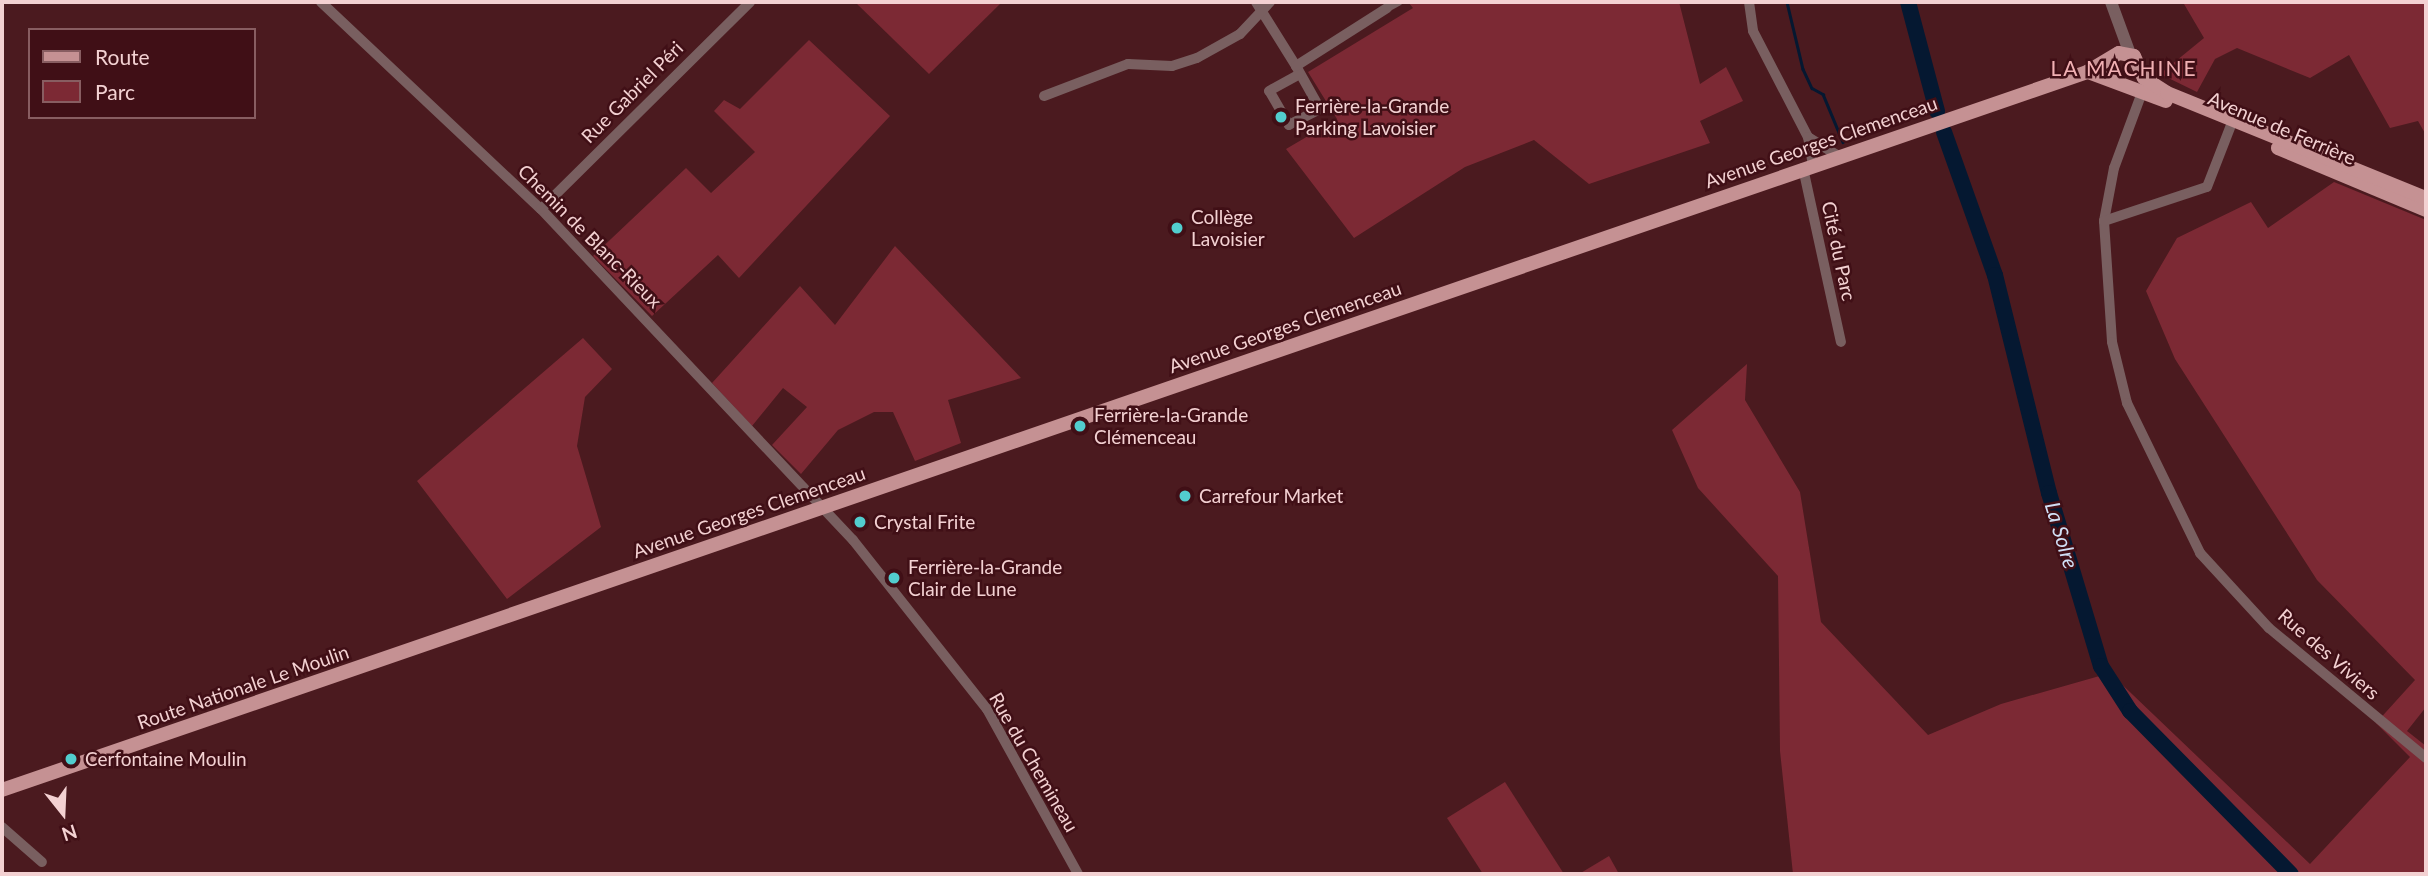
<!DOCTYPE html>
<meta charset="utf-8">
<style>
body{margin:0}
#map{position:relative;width:2428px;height:876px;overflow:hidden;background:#4b1a1f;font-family:Lato,sans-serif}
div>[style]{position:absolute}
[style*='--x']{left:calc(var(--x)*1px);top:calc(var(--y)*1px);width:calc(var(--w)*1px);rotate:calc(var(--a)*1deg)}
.green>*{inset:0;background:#7c2934}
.stream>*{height:2.5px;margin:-1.25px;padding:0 1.25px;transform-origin:1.25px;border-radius:1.25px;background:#051831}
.river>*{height:16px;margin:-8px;padding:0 8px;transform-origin:8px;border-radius:8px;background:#051831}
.pedestrian>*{height:7px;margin:-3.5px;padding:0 3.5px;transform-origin:3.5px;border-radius:3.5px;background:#795f60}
.minor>*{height:10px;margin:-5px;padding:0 5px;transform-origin:5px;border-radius:5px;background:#795f60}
.tertiary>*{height:12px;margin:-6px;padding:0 6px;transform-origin:6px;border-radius:6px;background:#795f60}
.primary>*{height:14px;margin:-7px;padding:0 7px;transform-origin:7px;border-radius:7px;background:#c59193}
.dots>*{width:19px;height:19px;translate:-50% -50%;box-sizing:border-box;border:4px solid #400f16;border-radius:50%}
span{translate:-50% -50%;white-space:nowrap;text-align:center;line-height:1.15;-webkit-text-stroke:5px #400f16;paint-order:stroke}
.street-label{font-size:19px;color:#f3d1d2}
.poi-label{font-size:19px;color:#f3d1d2}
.left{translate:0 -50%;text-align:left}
.neighbourhood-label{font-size:21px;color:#f1b0b3;letter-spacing:2px}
.water-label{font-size:21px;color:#d0dff5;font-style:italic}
.frame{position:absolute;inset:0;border:4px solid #f3d1d2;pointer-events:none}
.legend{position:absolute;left:28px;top:28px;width:228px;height:91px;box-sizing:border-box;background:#400f16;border:2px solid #885d61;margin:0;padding:9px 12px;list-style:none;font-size:21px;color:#f3d1d2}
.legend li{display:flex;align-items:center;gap:14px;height:35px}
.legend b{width:35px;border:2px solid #885d61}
.north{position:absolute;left:28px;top:778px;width:70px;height:70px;-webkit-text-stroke:5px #400f16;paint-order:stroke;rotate:162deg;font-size:19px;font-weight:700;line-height:28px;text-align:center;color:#f3d1d2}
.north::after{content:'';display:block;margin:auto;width:24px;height:32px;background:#f3d1d2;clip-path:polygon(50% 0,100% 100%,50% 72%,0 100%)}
</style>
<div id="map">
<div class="green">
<i style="clip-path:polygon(855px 2px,1002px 2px,929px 74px)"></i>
<i style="clip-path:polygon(1408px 2px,1679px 2px,1700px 84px,1726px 67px,1743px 101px,1700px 121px,1710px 143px,1589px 184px,1534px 140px,1465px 167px,1354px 238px,1286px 149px,1337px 119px,1308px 72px,1413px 8px)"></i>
<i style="clip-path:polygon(2426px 2px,2426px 135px,2418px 121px,2390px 128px,2349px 55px,2310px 78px,2237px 48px,2215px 59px,2197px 92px,2160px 74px,2204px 38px,2184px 4px)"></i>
<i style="clip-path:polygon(809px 40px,890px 116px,739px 278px,718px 255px,652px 316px,593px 256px,686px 168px,711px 193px,755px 152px,714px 111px,724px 100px,740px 109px)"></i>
<i style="clip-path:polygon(2334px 182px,2426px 220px,2426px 707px,2407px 731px,2426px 746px,2426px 874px,1793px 874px,1780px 751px,1778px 576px,1698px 488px,1672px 430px,1747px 364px,1745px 400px,1800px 492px,1821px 622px,1928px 735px,2001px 704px,2110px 673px,2310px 864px,2410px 757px,2376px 723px,2415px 680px,2317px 580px,2175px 359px,2146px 291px,2177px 238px,2251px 202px,2268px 228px)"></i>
<i style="clip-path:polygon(895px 246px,1021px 378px,948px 400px,961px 443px,915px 461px,893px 412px,874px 412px,838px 430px,801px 474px,772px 445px,807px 407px,783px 388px,752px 426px,712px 383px,800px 286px,835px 325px)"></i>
<i style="clip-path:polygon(583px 338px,612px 369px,585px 397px,577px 446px,601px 527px,507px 599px,417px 481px)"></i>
<i style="clip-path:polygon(1505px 782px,1564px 874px,1483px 874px,1447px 818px)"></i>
<i style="clip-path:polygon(1609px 856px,1619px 874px,1579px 874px)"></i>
</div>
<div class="stream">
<i style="--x:1787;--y:2;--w:69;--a:76.6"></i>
<i style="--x:1803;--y:69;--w:21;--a:65"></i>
<i style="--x:1812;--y:88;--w:13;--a:29"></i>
<i style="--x:1823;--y:94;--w:52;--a:67.4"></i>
</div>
<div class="river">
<i style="--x:1908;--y:2;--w:113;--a:75.1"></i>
<i style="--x:1944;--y:132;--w:152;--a:70.4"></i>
<i style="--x:1995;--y:275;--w:225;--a:76.1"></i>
<i style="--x:2049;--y:493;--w:181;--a:73.3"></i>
<i style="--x:2101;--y:666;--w:54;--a:57.2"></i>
<i style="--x:2130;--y:711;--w:229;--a:45.4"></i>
</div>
<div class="pedestrian">
<i style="--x:1387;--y:8;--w:13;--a:-29"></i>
</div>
<div class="minor">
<i style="--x:321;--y:2;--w:302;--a:43.3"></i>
<i style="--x:541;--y:209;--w:455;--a:46.7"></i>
<i style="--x:853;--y:540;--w:216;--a:51.6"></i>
<i style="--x:987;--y:709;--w:188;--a:61.1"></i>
<i style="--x:1256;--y:2;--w:75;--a:58"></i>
<i style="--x:1296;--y:66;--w:49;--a:60.8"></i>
<i style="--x:1320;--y:109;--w:35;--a:153"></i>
<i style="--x:1289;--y:125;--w:39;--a:-120"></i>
<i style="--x:1269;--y:91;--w:35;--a:-29"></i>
<i style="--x:1749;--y:2;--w:29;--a:82"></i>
<i style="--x:1753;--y:31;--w:119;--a:62.6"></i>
<i style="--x:1808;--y:137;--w:27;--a:80"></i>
<i style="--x:1296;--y:66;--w:108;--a:-32.5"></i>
<i style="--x:2144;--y:87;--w:86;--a:110.3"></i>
<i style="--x:2114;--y:168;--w:54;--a:100.7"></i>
<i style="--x:2104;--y:221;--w:121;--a:86.2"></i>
<i style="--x:2112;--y:342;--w:63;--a:76.2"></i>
<i style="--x:2127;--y:403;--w:167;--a:64"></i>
<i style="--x:2200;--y:553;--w:102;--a:47.4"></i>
<i style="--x:2269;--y:628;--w:204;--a:39.6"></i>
<i style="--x:1044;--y:96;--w:90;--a:-20.9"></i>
<i style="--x:1128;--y:64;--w:44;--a:2.6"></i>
<i style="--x:1172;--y:66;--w:26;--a:-18"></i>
<i style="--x:1197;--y:58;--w:49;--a:-29.2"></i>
<i style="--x:1240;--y:34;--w:44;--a:-46.8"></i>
<i style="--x:1808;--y:137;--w:36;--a:32"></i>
<i style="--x:1803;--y:168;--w:178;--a:77.7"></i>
<i style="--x:541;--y:209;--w:294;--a:-44.7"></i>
<i style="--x:2104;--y:221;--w:108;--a:-18.3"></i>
<i style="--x:2207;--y:187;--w:72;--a:-68.8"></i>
<i style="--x:2;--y:827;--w:53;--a:41.2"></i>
</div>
<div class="tertiary">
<i style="--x:2111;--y:2;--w:55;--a:69.9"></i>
</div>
<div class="primary">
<i style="--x:2088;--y:72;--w:83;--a:20.4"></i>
<i style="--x:2278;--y:148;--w:160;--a:22.7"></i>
<i style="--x:2;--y:790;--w:2205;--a:-19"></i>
<i style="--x:2087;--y:72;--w:37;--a:-31"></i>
<i style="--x:2119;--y:53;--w:15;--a:11"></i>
<i style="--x:2134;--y:56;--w:24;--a:66"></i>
<i style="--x:2144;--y:78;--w:27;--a:33"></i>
<i style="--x:2167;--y:93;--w:279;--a:22.1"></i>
</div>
<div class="dots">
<i style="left:1281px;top:117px;background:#52cdce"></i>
<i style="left:1177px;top:228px;background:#52cdce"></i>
<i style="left:1080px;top:426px;background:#52cdce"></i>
<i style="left:1185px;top:496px;background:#52cdce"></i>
<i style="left:860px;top:522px;background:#52cdce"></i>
<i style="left:894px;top:578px;background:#52cdce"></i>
<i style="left:71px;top:759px;background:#52cdce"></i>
</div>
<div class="street-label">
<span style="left:632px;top:92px;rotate:-45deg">Rue Gabriel Péri</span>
<span style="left:2282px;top:128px;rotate:23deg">Avenue de Ferrière</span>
<span style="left:1821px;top:142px;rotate:-19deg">Avenue Georges Clemenceau</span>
<span style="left:590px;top:236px;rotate:45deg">Chemin de Blanc-Rieux</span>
<span style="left:1839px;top:251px;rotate:78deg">Cité du Parc</span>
<span style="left:1285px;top:327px;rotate:-19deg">Avenue Georges Clemenceau</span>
<span style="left:749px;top:512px;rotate:-19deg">Avenue Georges Clemenceau</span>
<span style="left:2329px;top:654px;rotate:41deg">Rue des Viviers</span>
<span style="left:243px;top:687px;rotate:-19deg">Route Nationale Le Moulin</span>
<span style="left:1034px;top:762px;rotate:60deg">Rue du Chemineau</span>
</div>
<div class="poi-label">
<span class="left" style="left:1295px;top:117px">Ferrière-la-Grande<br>Parking Lavoisier</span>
<span class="left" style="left:1191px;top:228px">Collège<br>Lavoisier</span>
<span class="left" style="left:1094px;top:426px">Ferrière-la-Grande<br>Clémenceau</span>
<span class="left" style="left:1199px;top:496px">Carrefour Market</span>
<span class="left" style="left:874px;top:522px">Crystal Frite</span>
<span class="left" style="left:908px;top:578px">Ferrière-la-Grande<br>Clair de Lune</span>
<span class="left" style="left:85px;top:759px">Cerfontaine Moulin</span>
</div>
<div class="neighbourhood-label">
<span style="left:2124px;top:68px">LA MACHINE</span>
</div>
<div class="water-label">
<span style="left:2062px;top:535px;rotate:73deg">La Solre</span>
</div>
<div class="frame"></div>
<ul class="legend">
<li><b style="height:9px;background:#c59193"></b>Route</li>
<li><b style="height:19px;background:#7c2934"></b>Parc</li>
</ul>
<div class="north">N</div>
</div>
